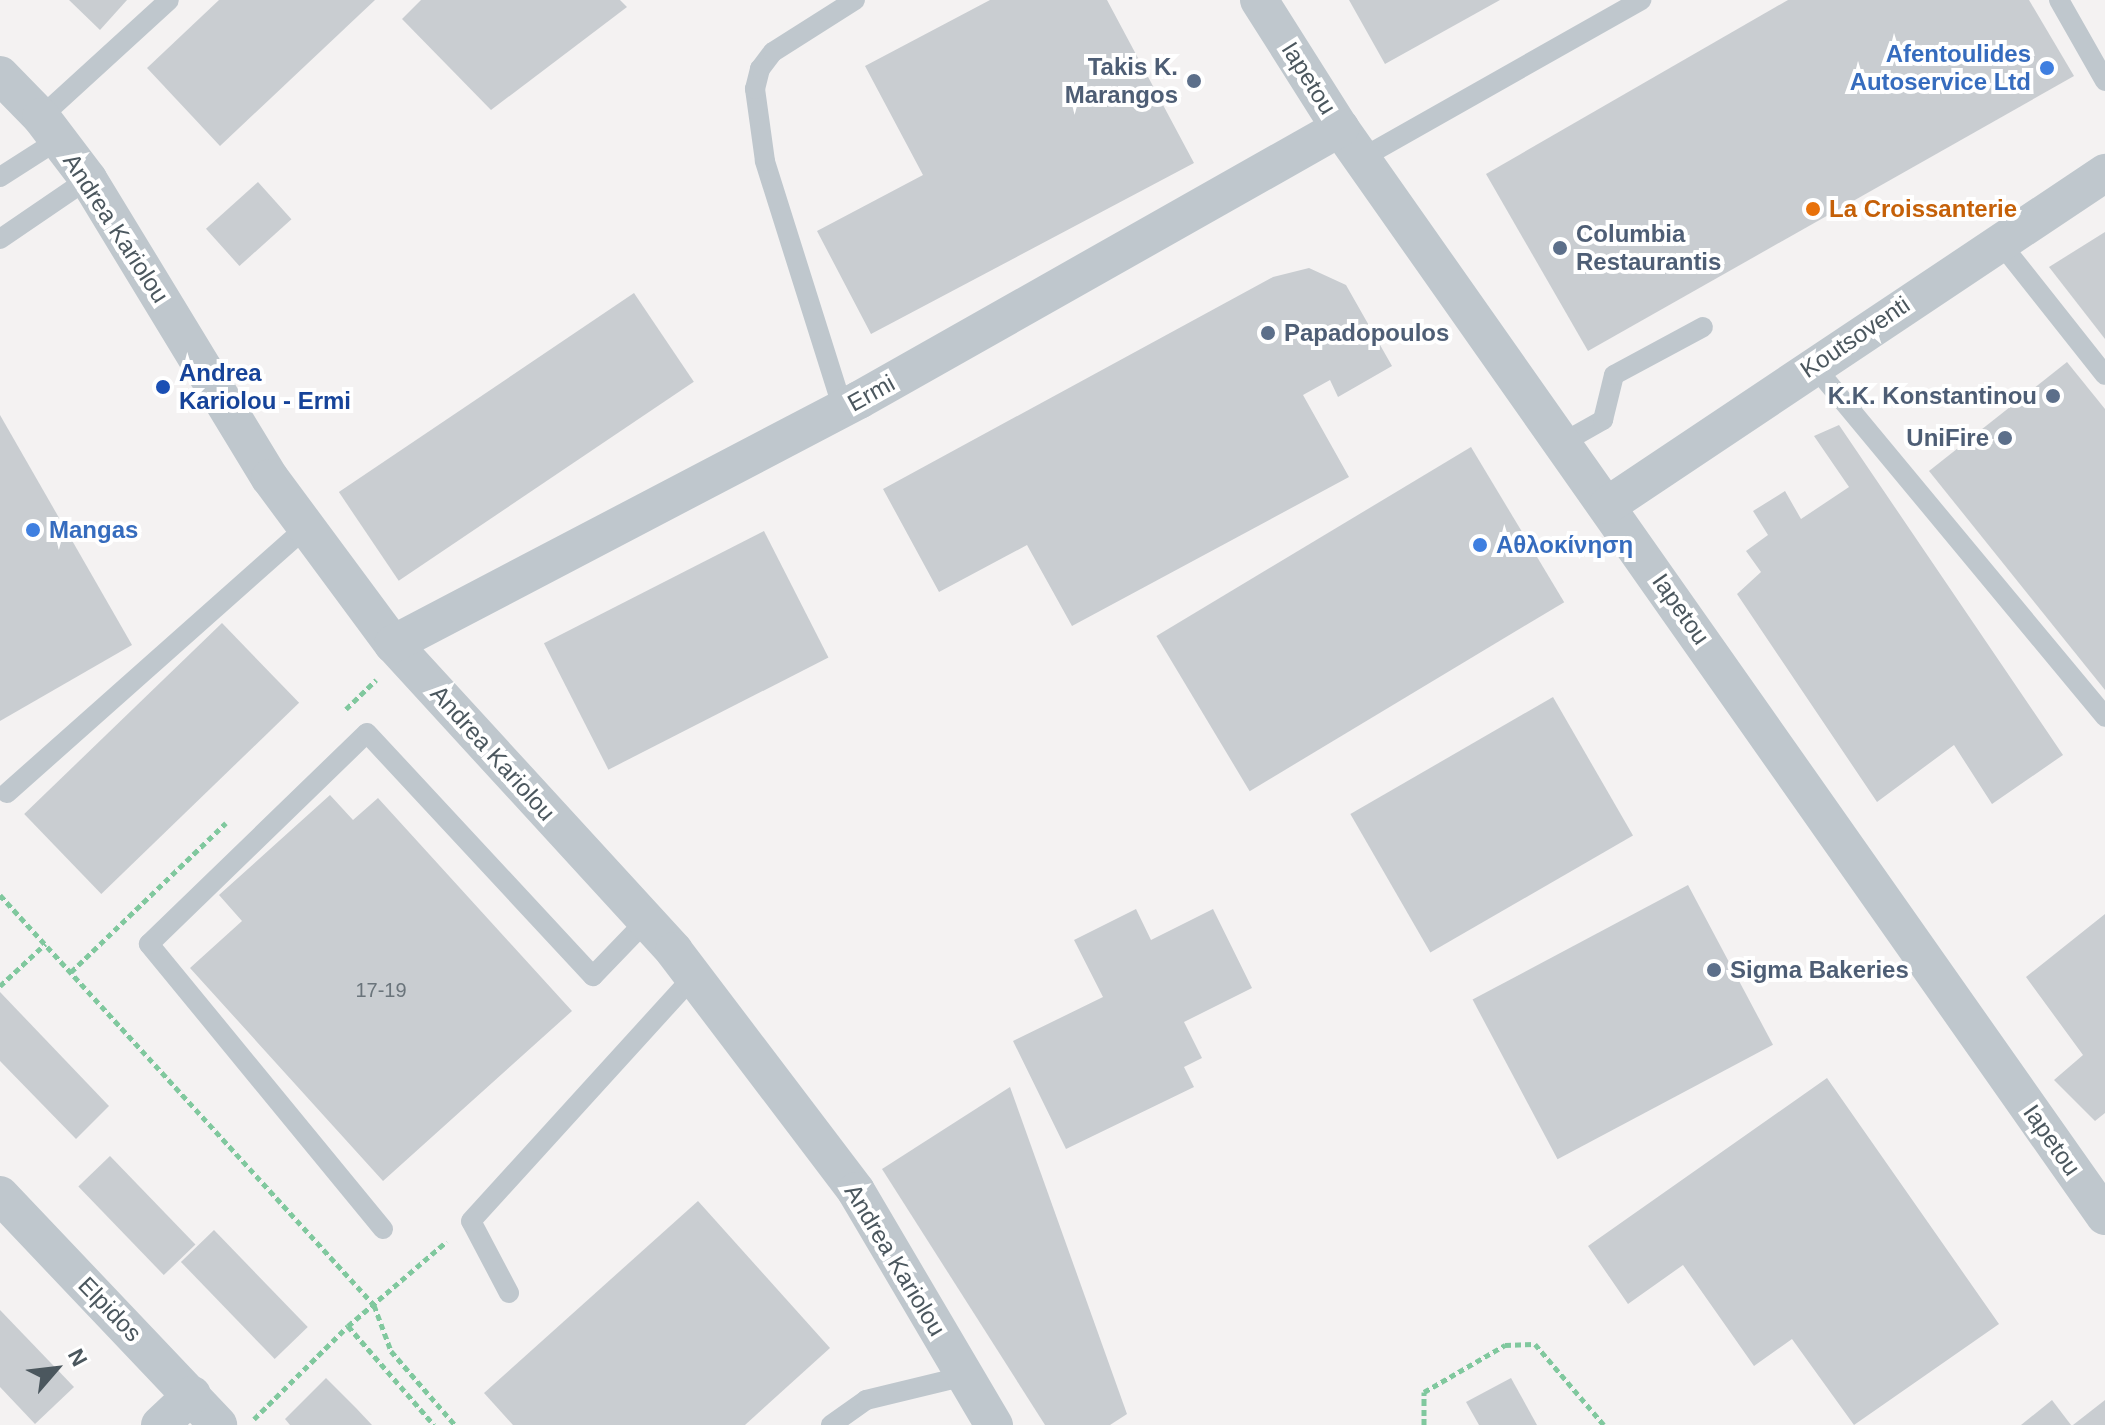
<!DOCTYPE html>
<meta charset="utf-8">
<style>
body{margin:0}
#map{position:relative;width:2105px;height:1425px;overflow:hidden;background:#f4f2f2;font-family:Helvetica,sans-serif}
div>[style]{position:absolute}
[style*='--x']{left:calc(var(--x)*1px);top:calc(var(--y)*1px);width:calc(var(--w)*1px);rotate:calc(var(--a)*1deg)}
.building>*{inset:0;background:#c9cdd1;transform-origin:0 0}
.path>*{height:5px;margin-top:-2.5px;transform-origin:0;background:repeating-linear-gradient(90deg,#80c89e 0 6px,transparent 0 10px)}
.service>*{height:20px;margin:-10px;padding:0 10px;transform-origin:10px;border-radius:10px;background:#bfc7cd}
.minor>*{height:38px;margin:-19px;padding:0 19px;transform-origin:19px;border-radius:19px;background:#bfc7cd}
.dots>*{width:22px;height:22px;translate:-50% -50%;box-sizing:border-box;border:4px solid #fff;border-radius:50%}
span{translate:-50% -50%;white-space:nowrap;text-align:center;line-height:1.15;-webkit-text-stroke:8px #fff;paint-order:stroke}
.number-label{font-size:20px;color:#6a747b}
.number-label span{-webkit-text-stroke-width:0}
.shop-label{font-size:24px;color:#366cbe;font-weight:700}
.right{translate:-100% -50%;text-align:right}
.left{translate:0 -50%;text-align:left}
.service-label{font-size:24px;color:#4e5e75;font-weight:700}
.street-label{font-size:24px;color:#4b575e}
.food-label{font-size:24px;color:#c56008;font-weight:700}
.transit-label{font-size:24px;color:#164399;font-weight:700}
.north{position:absolute;left:16px;top:1329px;width:80px;height:80px;-webkit-text-stroke:6px #fff;paint-order:stroke;rotate:62deg;font-size:22px;font-weight:700;line-height:32px;text-align:center;color:#4b575e}
.north::after{content:'';display:block;margin:auto;width:28px;height:36px;background:#4b575e;clip-path:polygon(50% 0,100% 100%,50% 72%,0 100%)}
</style>
<div id="map">
<div class="building">
<i style="clip-path:polygon(69px 0,127px 0,100px 30px)"></i>
<i style="clip-path:polygon(219px 0,375px 0,220px 146px,147px 68px)"></i>
<i style="clip-path:polygon(421px 0,620px 0,627px 7px,491px 110px,402px 19px)"></i>
<i style="clip-path:polygon(990px 0,1107px 0,1194px 163px,871px 334px,817px 231px,923px 175px,865px 66px)"></i>
<i style="clip-path:polygon(1349px 0,1500px 0,1385px 64px)"></i>
<i style="clip-path:polygon(1788px 0,2029px 0,2074px 76px,1588px 351px,1486px 174px)"></i>
<i style="left:258px;top:182px;width:50px;height:70px;rotate:48deg"></i>
<i style="clip-path:polygon(2105px 232px,2105px 339px,2049px 267px)"></i>
<i style="clip-path:polygon(1309px 268px,1346px 285px,1392px 366px,1338px 397px,1330px 380px,1303px 395px,1349px 477px,1072px 626px,1027px 545px,939px 592px,883px 489px,1273px 277px)"></i>
<i style="left:634px;top:293px;width:107px;height:356px;rotate:56deg"></i>
<i style="clip-path:polygon(2067px 362px,2105px 409px,2105px 690px,1929px 471px)"></i>
<i style="clip-path:polygon(0 415px,132px 645px,0 721px)"></i>
<i style="clip-path:polygon(1839px 425px,2063px 755px,1992px 804px,1954px 745px,1877px 802px,1737px 594px,1761px 572px,1746px 551px,1768px 535px,1753px 511px,1785px 491px,1801px 519px,1849px 487px,1814px 436px)"></i>
<i style="left:1471px;top:447px;width:181px;height:367px;rotate:59deg"></i>
<i style="left:764px;top:531px;width:142px;height:247px;rotate:63deg"></i>
<i style="left:222px;top:623px;width:111px;height:275px;rotate:46deg"></i>
<i style="left:1553px;top:697px;width:160px;height:234px;rotate:60deg"></i>
<i style="clip-path:polygon(330px 795px,353px 820px,378px 798px,572px 1011px,383px 1181px,190px 968px,242px 921px,219px 895px)"></i>
<i style="left:1688px;top:885px;width:181px;height:244px;rotate:62deg"></i>
<i style="clip-path:polygon(1136px 909px,1151px 940px,1213px 909px,1252px 988px,1184px 1022px,1202px 1058px,1184px 1067px,1194px 1087px,1066px 1149px,1013px 1041px,1103px 997px,1074px 940px)"></i>
<i style="clip-path:polygon(2105px 914px,2105px 1113px,2095px 1121px,2054px 1080px,2083px 1055px,2026px 977px)"></i>
<i style="clip-path:polygon(0 992px,109px 1106px,76px 1139px,0 1061px)"></i>
<i style="clip-path:polygon(1827px 1078px,1999px 1324px,1854px 1425px,1792px 1339px,1754px 1366px,1683px 1265px,1628px 1304px,1588px 1246px)"></i>
<i style="clip-path:polygon(1010px 1087px,1127px 1414px,1110px 1425px,1045px 1425px,882px 1169px)"></i>
<i style="left:110px;top:1156px;width:123px;height:44px;rotate:46deg"></i>
<i style="clip-path:polygon(698px 1201px,830px 1348px,745px 1425px,513px 1425px,484px 1393px)"></i>
<i style="left:214px;top:1230px;width:135px;height:46px;rotate:46deg"></i>
<i style="clip-path:polygon(0 1310px,74px 1387px,35px 1424px,0 1387px)"></i>
<i style="clip-path:polygon(326px 1378px,356px 1408px,372px 1425px,290px 1425px,285px 1419px)"></i>
<i style="clip-path:polygon(1511px 1378px,1537px 1425px,1479px 1425px,1466px 1402px)"></i>
<i style="clip-path:polygon(2052px 1400px,2071px 1425px,2021px 1425px)"></i>
<i style="clip-path:polygon(2105px 1400px,2105px 1425px,2073px 1425px)"></i>
</div>
<div class="path">
<i style="--x:346;--y:709;--w:42;--a:-44"></i>
<i style="--x:0;--y:895;--w:555;--a:47.63"></i>
<i style="--x:374;--y:1305;--w:49;--a:69.7"></i>
<i style="--x:391;--y:1351;--w:98;--a:49.1"></i>
<i style="--x:71;--y:972;--w:215;--a:-43.9"></i>
<i style="--x:0;--y:986;--w:62;--a:-43"></i>
<i style="--x:348;--y:1326;--w:130;--a:-40.6"></i>
<i style="--x:254;--y:1419;--w:132;--a:-44.7"></i>
<i style="--x:348;--y:1326;--w:131;--a:49"></i>
<i style="--x:1424;--y:1425;--w:33;--a:-90"></i>
<i style="--x:1424;--y:1392;--w:94;--a:-30.1"></i>
<i style="--x:1505;--y:1345;--w:30;--a:-2"></i>
<i style="--x:1535;--y:1344;--w:106;--a:49.6"></i>
</div>
<div class="service">
<i style="--x:2059;--y:0;--w:93;--a:60.4"></i>
<i style="--x:41;--y:117;--w:173;--a:-42.4"></i>
<i style="--x:1362;--y:158;--w:321;--a:-29.5"></i>
<i style="--x:0;--y:177;--w:69;--a:-32.5"></i>
<i style="--x:0;--y:239;--w:107;--a:-34.3"></i>
<i style="--x:1998;--y:240;--w:172;--a:51.6"></i>
<i style="--x:1814;--y:366;--w:456;--a:50.3"></i>
<i style="--x:843;--y:409;--w:260;--a:-107.5"></i>
<i style="--x:765;--y:161;--w:73;--a:-97.9"></i>
<i style="--x:755;--y:89;--w:21;--a:-76"></i>
<i style="--x:760;--y:69;--w:21;--a:-53"></i>
<i style="--x:773;--y:52;--w:97;--a:-32.4"></i>
<i style="--x:1564;--y:442;--w:45;--a:-29.4"></i>
<i style="--x:1603;--y:420;--w:46;--a:-76.3"></i>
<i style="--x:1614;--y:375;--w:101;--a:-28.3"></i>
<i style="--x:7;--y:793;--w:401;--a:-41.6"></i>
<i style="--x:383;--y:1229;--w:369;--a:-129.4"></i>
<i style="--x:149;--y:944;--w:303;--a:-44.1"></i>
<i style="--x:367;--y:733;--w:332;--a:47.1"></i>
<i style="--x:593;--y:976;--w:76;--a:-46.1"></i>
<i style="--x:509;--y:1293;--w:81;--a:-117.8"></i>
<i style="--x:471;--y:1221;--w:331;--a:-47.7"></i>
<i style="--x:831;--y:1425;--w:43;--a:-35.5"></i>
<i style="--x:866;--y:1400;--w:102;--a:-13.6"></i>
</div>
<div class="minor">
<i style="--x:1259;--y:0;--w:151;--a:57.7"></i>
<i style="--x:1340;--y:128;--w:1330;--a:54.89"></i>
<i style="--x:0;--y:75;--w:59;--a:45.7"></i>
<i style="--x:41;--y:117;--w:78;--a:52.8"></i>
<i style="--x:88;--y:179;--w:350;--a:58.7"></i>
<i style="--x:270;--y:478;--w:207;--a:53.5"></i>
<i style="--x:393;--y:644;--w:416;--a:47.5"></i>
<i style="--x:674;--y:951;--w:301;--a:52.8"></i>
<i style="--x:856;--y:1191;--w:272;--a:59.5"></i>
<i style="--x:1608;--y:505;--w:598;--a:-33.74"></i>
<i style="--x:393;--y:644;--w:526;--a:-27.64"></i>
<i style="--x:859;--y:400;--w:553;--a:-29.49"></i>
<i style="--x:0;--y:1195;--w:317;--a:46.5"></i>
<i style="--x:160;--y:1425;--w:44;--a:-43.2"></i>
</div>
<div class="dots">
<i style="left:2047px;top:68px;background:#3f7fe0"></i>
<i style="left:1194px;top:81px;background:#5c6f8a"></i>
<i style="left:1813px;top:209px;background:#e8710a"></i>
<i style="left:1560px;top:248px;background:#5c6f8a"></i>
<i style="left:1268px;top:333px;background:#5c6f8a"></i>
<i style="left:163px;top:387px;background:#1a4fb4"></i>
<i style="left:2053px;top:396px;background:#5c6f8a"></i>
<i style="left:2005px;top:438px;background:#5c6f8a"></i>
<i style="left:33px;top:530px;background:#3f7fe0"></i>
<i style="left:1480px;top:545px;background:#3f7fe0"></i>
<i style="left:1714px;top:970px;background:#5c6f8a"></i>
</div>
<div class="number-label">
<span style="left:381px;top:990px">17-19</span>
</div>
<div class="shop-label">
<span class="right" style="left:2031px;top:68px">Afentoulides<br>Autoservice Ltd</span>
<span class="left" style="left:49px;top:530px">Mangas</span>
<span class="left" style="left:1496px;top:545px">Αθλοκίνηση</span>
</div>
<div class="service-label">
<span class="right" style="left:1178px;top:81px">Takis K.<br>Marangos</span>
<span class="left" style="left:1576px;top:248px">Columbia<br>Restaurantis</span>
<span class="left" style="left:1284px;top:333px">Papadopoulos</span>
<span class="right" style="left:2037px;top:396px">K.K. Konstantinou</span>
<span class="right" style="left:1989px;top:438px">UniFire</span>
<span class="left" style="left:1730px;top:970px">Sigma Bakeries</span>
</div>
<div class="street-label">
<span style="left:1309px;top:78px;rotate:58deg">Iapetou</span>
<span style="left:116px;top:228px;rotate:57deg">Andrea Kariolou</span>
<span style="left:1855px;top:337px;rotate:-34deg">Koutsoventi</span>
<span style="left:871px;top:393px;rotate:-29deg">Ermi</span>
<span style="left:1681px;top:609px;rotate:55deg">Iapetou</span>
<span style="left:493px;top:753px;rotate:48deg">Andrea Kariolou</span>
<span style="left:2052px;top:1140px;rotate:55deg">Iapetou</span>
<span style="left:895px;top:1260px;rotate:59deg">Andrea Kariolou</span>
<span style="left:110px;top:1309px;rotate:46deg">Elpidos</span>
</div>
<div class="food-label">
<span class="left" style="left:1829px;top:209px">La Croissanterie</span>
</div>
<div class="transit-label">
<span class="left" style="left:179px;top:387px">Andrea<br>Kariolou - Ermi</span>
</div>
<div class="north">N</div>
</div>
